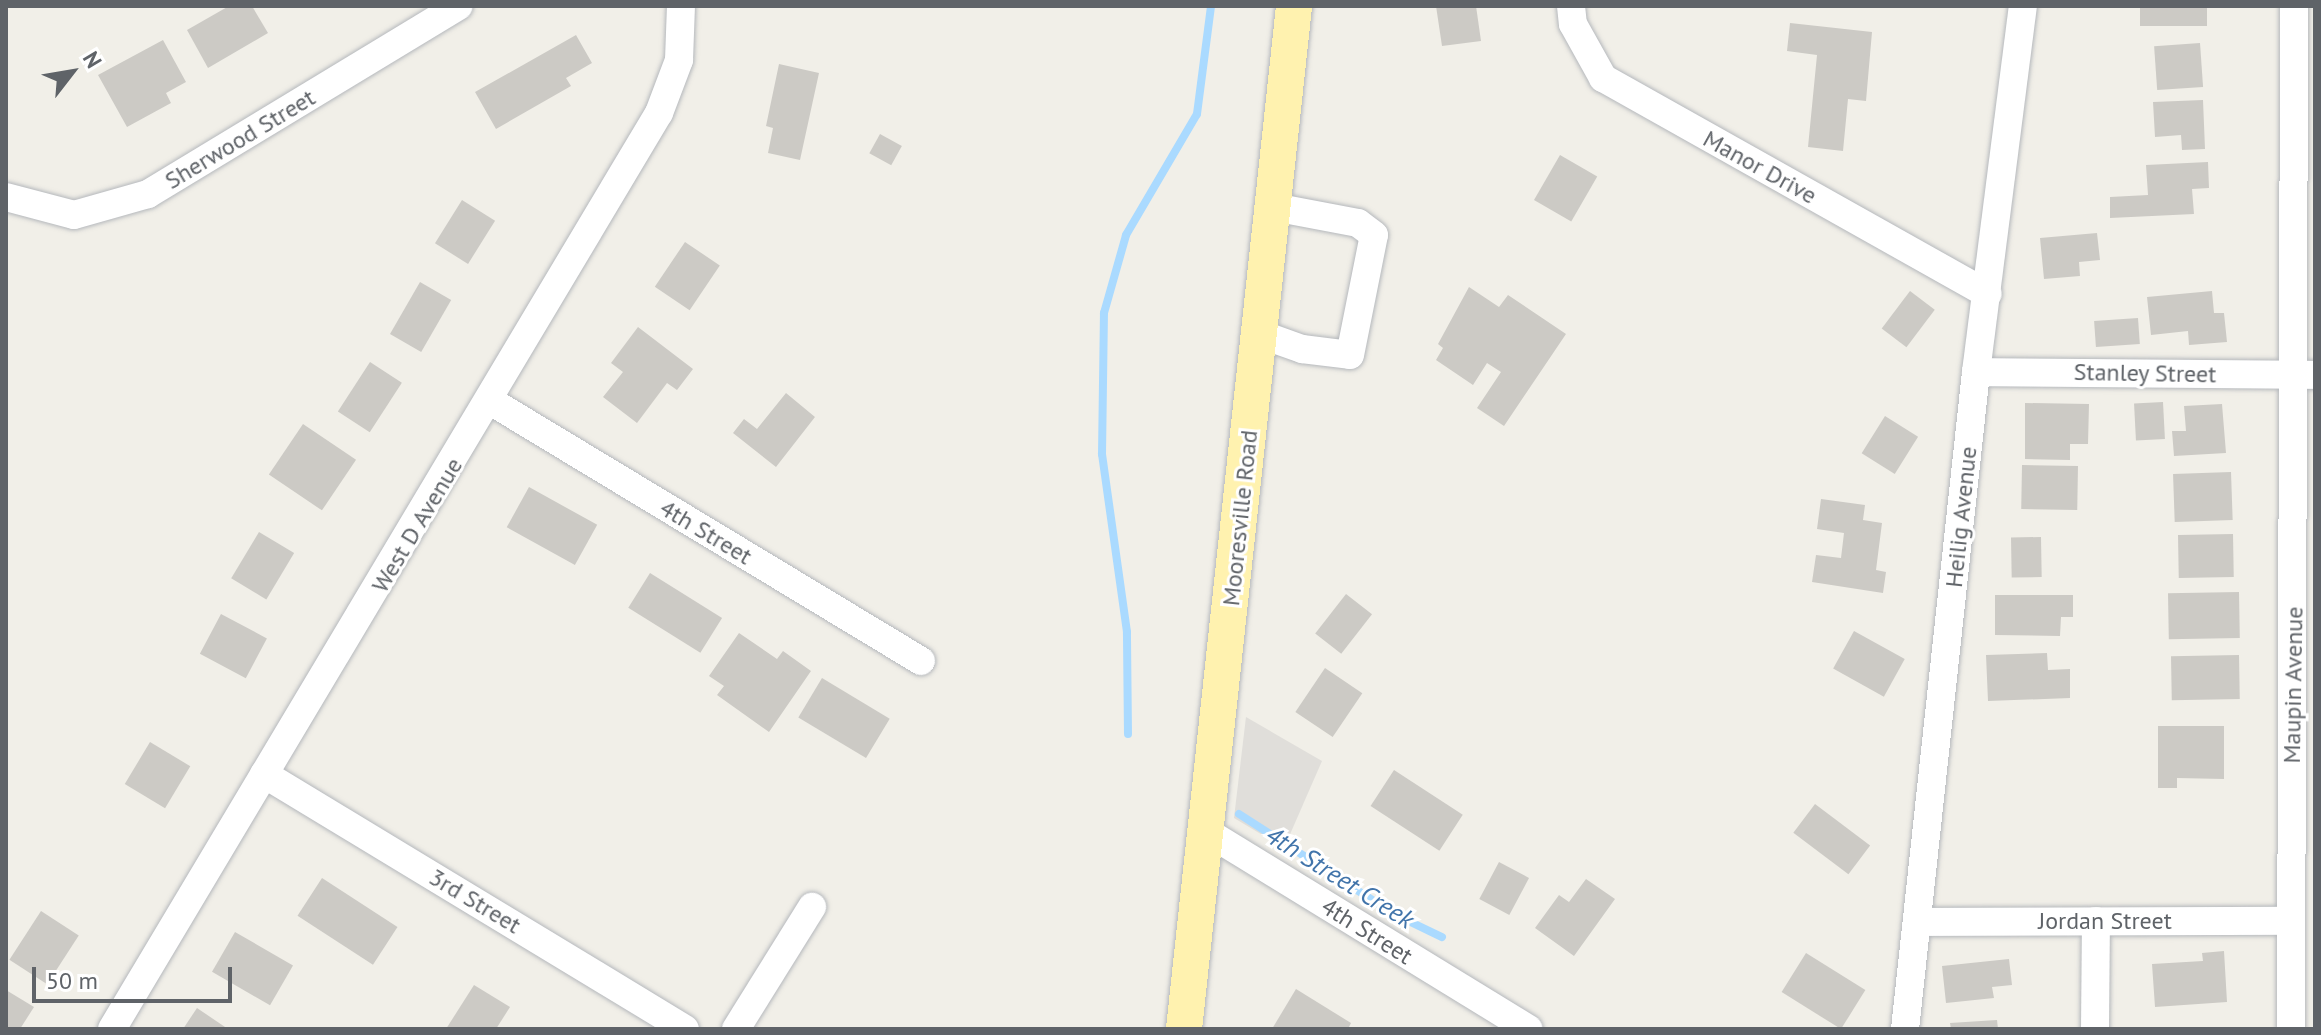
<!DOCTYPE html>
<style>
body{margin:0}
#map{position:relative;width:2321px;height:1035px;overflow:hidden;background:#f1efe8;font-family:"PT Sans",sans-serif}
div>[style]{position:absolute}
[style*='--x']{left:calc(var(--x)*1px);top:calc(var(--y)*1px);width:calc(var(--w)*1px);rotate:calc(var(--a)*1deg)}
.industrial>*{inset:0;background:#e0deda}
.stream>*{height:8px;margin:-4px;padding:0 4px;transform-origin:4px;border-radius:4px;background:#aadaff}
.building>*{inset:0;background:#cccac5;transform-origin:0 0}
.roads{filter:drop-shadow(0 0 2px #b5b8bc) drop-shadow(0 0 2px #b5b8bc)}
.minor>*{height:28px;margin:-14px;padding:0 14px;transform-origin:14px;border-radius:14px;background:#fff}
.major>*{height:36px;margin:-18px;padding:0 18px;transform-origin:18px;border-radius:18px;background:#fff2af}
span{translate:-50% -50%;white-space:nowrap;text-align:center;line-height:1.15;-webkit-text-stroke:6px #fff;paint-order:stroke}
.street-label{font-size:24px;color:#5f6368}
.water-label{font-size:26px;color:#4174aa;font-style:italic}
.frame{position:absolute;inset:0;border:8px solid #5f6368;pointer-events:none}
.north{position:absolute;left:32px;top:32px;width:80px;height:80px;-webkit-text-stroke:6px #fff;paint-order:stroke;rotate:59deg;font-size:22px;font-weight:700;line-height:32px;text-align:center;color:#5f6368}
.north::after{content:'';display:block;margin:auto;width:28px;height:36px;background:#5f6368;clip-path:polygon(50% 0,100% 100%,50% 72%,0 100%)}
.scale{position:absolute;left:32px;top:967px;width:200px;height:36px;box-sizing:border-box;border:4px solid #5f6368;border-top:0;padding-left:10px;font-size:24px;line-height:28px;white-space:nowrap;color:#5f6368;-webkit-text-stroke:6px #fff;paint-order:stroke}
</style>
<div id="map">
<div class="industrial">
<i style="clip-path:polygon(1246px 717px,1322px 761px,1284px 848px,1234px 818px)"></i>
</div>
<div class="stream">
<i style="--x:1128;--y:734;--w:102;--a:-90.6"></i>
<i style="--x:1127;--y:632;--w:180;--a:-98"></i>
<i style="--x:1102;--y:454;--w:141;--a:-89.2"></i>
<i style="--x:1104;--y:313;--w:81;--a:-74.2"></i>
<i style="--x:1126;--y:235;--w:140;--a:-59.6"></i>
<i style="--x:1197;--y:114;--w:109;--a:-82.6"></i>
<i style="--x:1239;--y:814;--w:187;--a:32.8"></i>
<i style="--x:1396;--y:915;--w:51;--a:25.6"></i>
</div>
<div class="building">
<i style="clip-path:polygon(229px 6px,252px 6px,268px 33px,208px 68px,187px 30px)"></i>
<i style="clip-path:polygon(1436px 6px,1476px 6px,1481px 41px,1442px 46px)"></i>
<i style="left:2140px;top:6px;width:67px;height:20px"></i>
<i style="clip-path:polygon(1790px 23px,1872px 32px,1866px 101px,1848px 99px,1843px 151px,1808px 147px,1817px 55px,1787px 51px)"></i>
<i style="clip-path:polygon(576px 35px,592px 63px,566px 78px,571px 86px,496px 129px,475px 92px)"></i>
<i style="clip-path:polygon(163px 40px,186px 82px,166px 93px,171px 103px,127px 127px,98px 75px)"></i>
<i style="left:2200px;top:43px;width:44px;height:46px;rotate:86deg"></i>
<i style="clip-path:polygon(779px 64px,819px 73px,800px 160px,768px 153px,773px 128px,766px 126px)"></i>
<i style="clip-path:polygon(2203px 100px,2205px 149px,2182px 150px,2181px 135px,2155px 137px,2153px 102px)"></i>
<i style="left:880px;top:134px;width:25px;height:22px;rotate:29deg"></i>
<i style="left:1560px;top:155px;width:43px;height:52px;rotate:30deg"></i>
<i style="clip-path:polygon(2208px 162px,2209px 188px,2192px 189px,2194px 214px,2110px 218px,2110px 197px,2148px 195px,2146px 165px)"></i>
<i style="left:462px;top:200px;width:39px;height:51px;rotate:32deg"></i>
<i style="clip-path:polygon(2097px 233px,2100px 260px,2079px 262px,2080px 276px,2044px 279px,2040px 238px)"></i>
<i style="left:685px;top:242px;width:42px;height:54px;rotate:34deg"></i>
<i style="left:420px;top:282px;width:36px;height:60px;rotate:30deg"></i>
<i style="clip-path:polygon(1469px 287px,1499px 307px,1508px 295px,1566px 334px,1504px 426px,1477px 408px,1501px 372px,1487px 363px,1473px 385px,1436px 360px,1443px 348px,1438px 344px)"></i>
<i style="left:1910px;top:291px;width:31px;height:47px;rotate:37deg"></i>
<i style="clip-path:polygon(2212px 291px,2214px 313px,2224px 313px,2227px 342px,2189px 345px,2188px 331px,2151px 335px,2147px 297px)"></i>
<i style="left:2138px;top:318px;width:26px;height:44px;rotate:86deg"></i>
<i style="clip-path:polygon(638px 327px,693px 369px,677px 390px,667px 383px,637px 423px,603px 397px,623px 372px,611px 363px)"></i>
<i style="left:370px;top:362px;width:38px;height:59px;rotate:33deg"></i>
<i style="clip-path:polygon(786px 393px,815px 417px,776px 467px,733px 433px,744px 419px,757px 429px)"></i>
<i style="left:2163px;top:402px;width:37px;height:29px;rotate:87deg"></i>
<i style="clip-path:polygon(2025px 403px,2089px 404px,2088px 444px,2070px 444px,2070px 460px,2025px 459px)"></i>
<i style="clip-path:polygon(2222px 404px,2226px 453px,2174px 456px,2172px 431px,2186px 431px,2184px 406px)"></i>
<i style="left:1885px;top:416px;width:39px;height:44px;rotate:32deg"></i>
<i style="left:303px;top:424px;width:64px;height:61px;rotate:34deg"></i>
<i style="left:2022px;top:465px;width:56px;height:44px;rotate:1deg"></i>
<i style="left:2231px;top:472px;width:48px;height:58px;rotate:88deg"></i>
<i style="left:529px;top:487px;width:78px;height:46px;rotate:29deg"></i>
<i style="clip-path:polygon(1821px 499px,1865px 505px,1863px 520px,1882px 523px,1876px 570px,1886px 572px,1883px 593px,1812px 582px,1816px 555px,1841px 558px,1844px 533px,1817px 529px)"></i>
<i style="left:259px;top:532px;width:41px;height:54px;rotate:31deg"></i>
<i style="left:2233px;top:534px;width:43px;height:55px;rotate:89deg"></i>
<i style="left:2041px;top:537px;width:40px;height:30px;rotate:89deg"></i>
<i style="left:650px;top:573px;width:85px;height:41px;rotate:32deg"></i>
<i style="left:2239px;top:592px;width:46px;height:71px;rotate:89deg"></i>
<i style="left:1346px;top:594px;width:33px;height:50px;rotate:38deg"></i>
<i style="clip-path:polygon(1995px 595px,2073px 595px,2073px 617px,2061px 617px,2060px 636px,1995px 635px)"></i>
<i style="left:221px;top:614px;width:52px;height:45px;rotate:28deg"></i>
<i style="left:1854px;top:631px;width:58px;height:43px;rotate:29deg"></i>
<i style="clip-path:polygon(739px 633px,777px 659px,783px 651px,811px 671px,769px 732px,717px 695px,724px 686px,709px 676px)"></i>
<i style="clip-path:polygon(2047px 653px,2048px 670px,2070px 669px,2070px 698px,1988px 701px,1986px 655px)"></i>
<i style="left:2239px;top:655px;width:44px;height:68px;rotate:89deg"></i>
<i style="left:1325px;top:668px;width:45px;height:53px;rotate:34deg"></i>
<i style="left:822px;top:678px;width:79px;height:46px;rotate:31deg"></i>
<i style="clip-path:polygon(2158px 726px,2224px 726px,2224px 779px,2177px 778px,2177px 788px,2158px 788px)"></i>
<i style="left:150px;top:742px;width:47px;height:49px;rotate:31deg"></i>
<i style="left:1394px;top:770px;width:82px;height:43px;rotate:33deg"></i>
<i style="left:1815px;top:804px;width:69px;height:36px;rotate:37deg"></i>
<i style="left:1499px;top:862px;width:34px;height:42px;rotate:28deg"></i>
<i style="left:322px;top:878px;width:90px;height:45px;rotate:33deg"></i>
<i style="clip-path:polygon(1586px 879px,1615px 899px,1574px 956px,1535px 928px,1559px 895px,1569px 902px)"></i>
<i style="left:41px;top:911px;width:45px;height:58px;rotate:33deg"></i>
<i style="left:235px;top:932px;width:67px;height:46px;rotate:30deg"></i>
<i style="clip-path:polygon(2224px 951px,2227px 1002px,2155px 1007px,2152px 964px,2203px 961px,2202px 953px)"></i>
<i style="left:1806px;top:953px;width:70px;height:46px;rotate:32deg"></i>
<i style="clip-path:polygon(2009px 959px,2012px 985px,1992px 987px,1994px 998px,1946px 1003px,1942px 966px)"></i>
<i style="clip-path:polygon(474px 985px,510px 1007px,496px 1029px,446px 1029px)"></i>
<i style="clip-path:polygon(1296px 989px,1351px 1023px,1348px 1029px,1272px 1029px)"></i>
<i style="clip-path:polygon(6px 990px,34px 1007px,20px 1029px,6px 1029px)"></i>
<i style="clip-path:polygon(197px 1008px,228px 1029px,183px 1029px)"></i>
<i style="clip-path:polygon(1997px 1020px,1998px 1029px,1951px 1029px,1950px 1023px)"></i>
</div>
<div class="roads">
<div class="minor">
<i style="--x:1571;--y:6;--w:18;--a:84"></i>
<i style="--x:1573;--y:24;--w:62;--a:60.9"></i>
<i style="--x:1603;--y:78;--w:441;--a:29.3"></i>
<i style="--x:6;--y:197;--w:70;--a:14.8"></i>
<i style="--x:74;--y:215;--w:77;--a:-15.8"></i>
<i style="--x:148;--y:194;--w:363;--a:-31.2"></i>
<i style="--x:1260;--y:334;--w:45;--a:19.7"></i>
<i style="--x:1302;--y:349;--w:48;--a:7.1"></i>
<i style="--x:1350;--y:355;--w:122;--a:-78.7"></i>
<i style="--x:1374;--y:235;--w:20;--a:-143"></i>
<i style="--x:1358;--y:223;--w:86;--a:-169.3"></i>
<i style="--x:1976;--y:372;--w:338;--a:0.5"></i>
<i style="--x:492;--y:402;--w:501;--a:31.12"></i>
<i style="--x:264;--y:774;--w:492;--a:31.2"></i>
<i style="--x:1207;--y:832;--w:377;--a:31.5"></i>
<i style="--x:1919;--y:922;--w:371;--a:-0.2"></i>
<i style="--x:112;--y:1029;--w:1067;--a:-59.16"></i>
<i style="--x:659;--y:113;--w:57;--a:-69.3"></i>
<i style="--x:679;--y:60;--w:54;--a:-87.9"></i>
<i style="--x:736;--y:1029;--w:144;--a:-58.1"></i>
<i style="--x:1905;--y:1029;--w:661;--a:-83.83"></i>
<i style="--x:1976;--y:372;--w:369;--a:-82.7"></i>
<i style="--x:2095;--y:1029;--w:108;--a:-89.5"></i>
<i style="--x:2291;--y:1029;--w:1023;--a:-89.83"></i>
</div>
<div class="major">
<i style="--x:1184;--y:1029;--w:1029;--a:-83.86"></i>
</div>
</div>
<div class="street-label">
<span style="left:240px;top:139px;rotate:-31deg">Sherwood Street</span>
<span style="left:1760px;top:167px;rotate:29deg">Manor Drive</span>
<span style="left:2145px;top:373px;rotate:1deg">Stanley Street</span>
<span style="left:1961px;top:517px;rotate:-84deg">Heilig Avenue</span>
<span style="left:1240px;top:518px;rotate:-84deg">Mooresville Road</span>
<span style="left:417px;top:525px;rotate:-59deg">West D Avenue</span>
<span style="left:706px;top:532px;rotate:31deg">4th Street</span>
<span style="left:2293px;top:685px;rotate:-89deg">Maupin Avenue</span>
<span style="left:475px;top:901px;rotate:31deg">3rd Street</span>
<span style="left:2105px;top:921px">Jordan Street</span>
<span style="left:1367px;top:931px;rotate:32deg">4th Street</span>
</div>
<div class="water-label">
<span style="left:1340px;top:877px;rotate:32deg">4th Street Creek</span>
</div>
<div class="frame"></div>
<div class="north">N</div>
<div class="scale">50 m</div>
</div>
